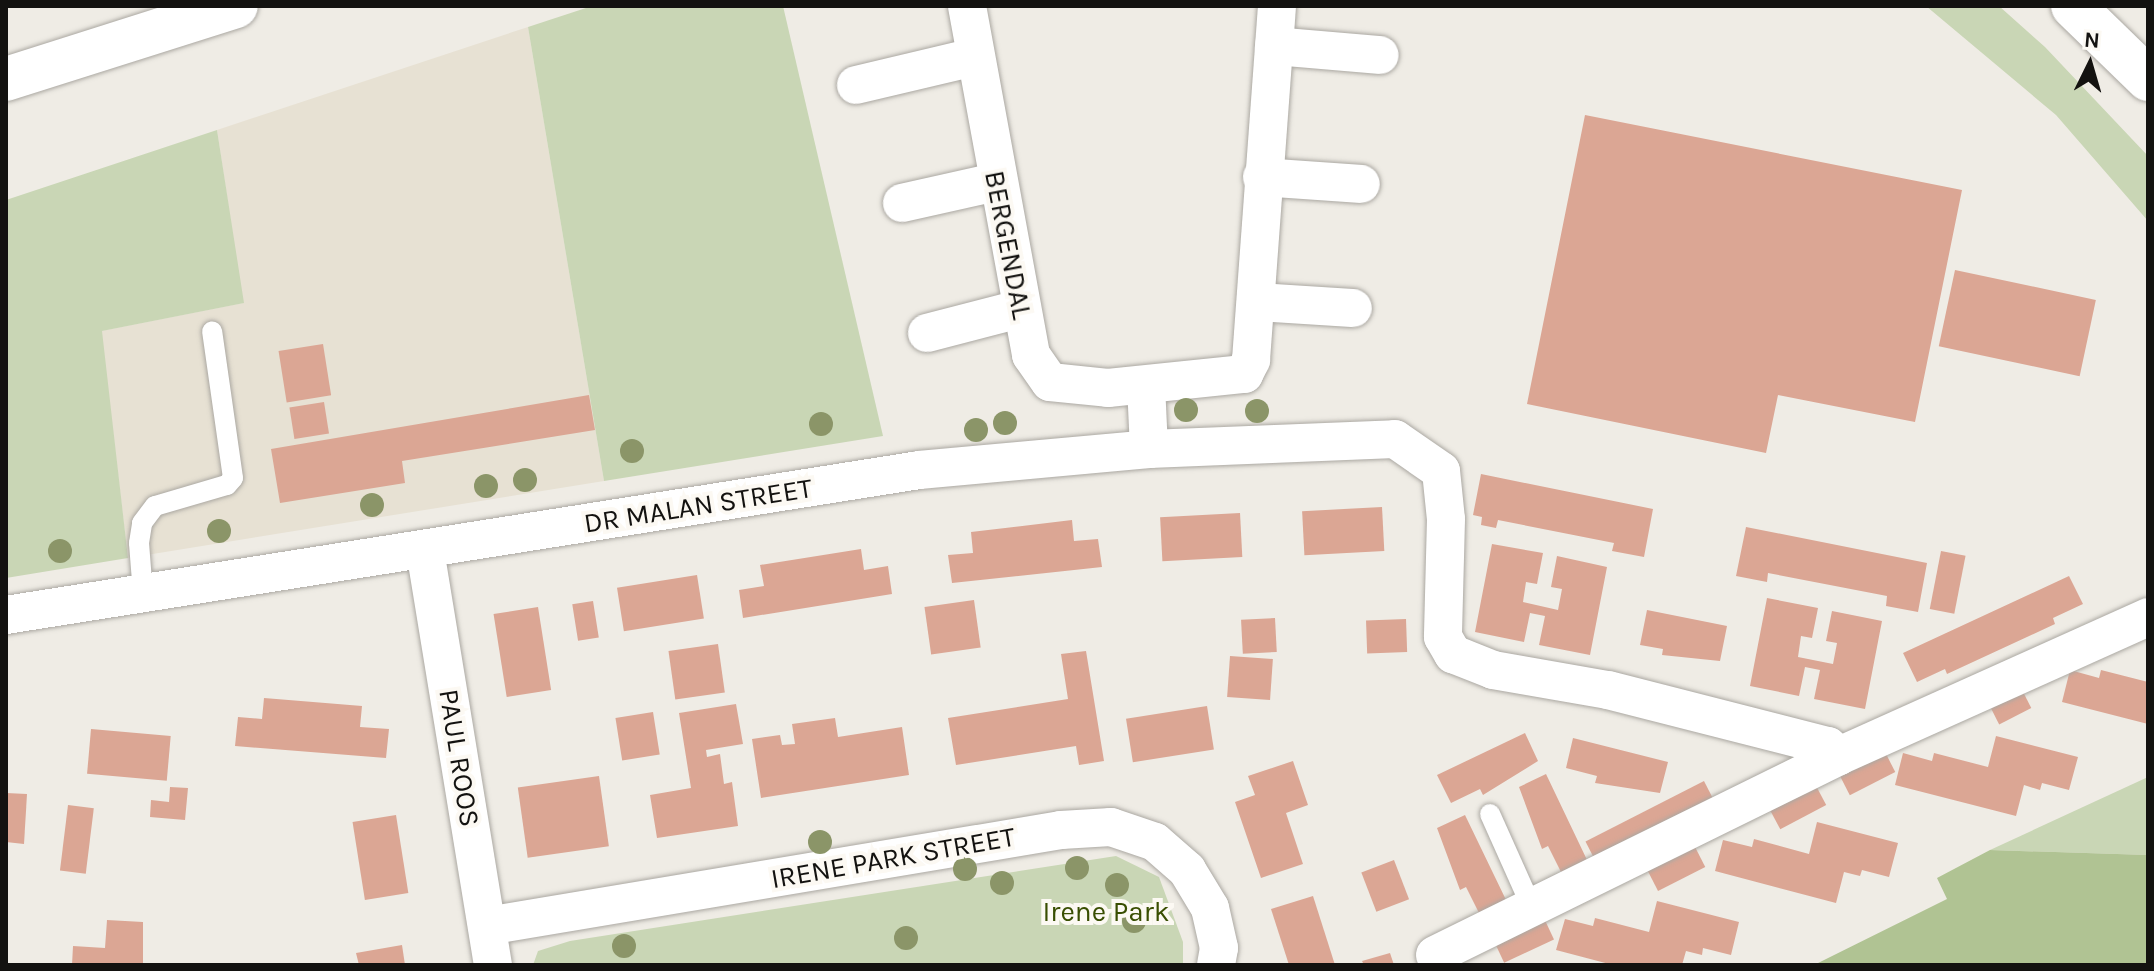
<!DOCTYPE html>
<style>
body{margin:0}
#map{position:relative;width:2154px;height:971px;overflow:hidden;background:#efece5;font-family:Karla,sans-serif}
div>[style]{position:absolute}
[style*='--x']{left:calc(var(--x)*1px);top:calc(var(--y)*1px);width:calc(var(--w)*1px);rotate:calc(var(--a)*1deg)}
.built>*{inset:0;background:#e7e1d3}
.green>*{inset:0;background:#c9d6b5}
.forest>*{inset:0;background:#b0c393}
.building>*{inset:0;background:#dba694;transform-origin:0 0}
.roads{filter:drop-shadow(0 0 2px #aba8a2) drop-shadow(0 0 2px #aba8a2)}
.service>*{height:20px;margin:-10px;padding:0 10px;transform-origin:10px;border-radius:10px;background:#fff}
.minor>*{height:38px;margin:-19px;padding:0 19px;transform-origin:19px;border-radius:19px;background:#fff}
.secondary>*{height:44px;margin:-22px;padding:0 22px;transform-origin:22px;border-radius:22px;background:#fff}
.trees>*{width:24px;height:24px;margin:-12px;border-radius:50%;background:#8b9568}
span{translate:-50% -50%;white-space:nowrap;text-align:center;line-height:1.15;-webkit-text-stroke:8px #fcf9f3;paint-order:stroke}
.street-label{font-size:28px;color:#131210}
.park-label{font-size:28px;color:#394e02}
.frame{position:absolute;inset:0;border:8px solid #131210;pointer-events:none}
.north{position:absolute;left:2050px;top:24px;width:80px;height:80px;-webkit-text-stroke:6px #fcf9f3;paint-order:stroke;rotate:5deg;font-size:22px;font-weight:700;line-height:32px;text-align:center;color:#131210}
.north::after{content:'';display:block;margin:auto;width:28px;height:36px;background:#131210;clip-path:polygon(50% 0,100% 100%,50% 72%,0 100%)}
</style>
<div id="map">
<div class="built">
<i style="clip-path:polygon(528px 27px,604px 481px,128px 558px,101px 331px,243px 303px,217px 130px)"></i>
</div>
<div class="green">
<i style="clip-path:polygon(592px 6px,783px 6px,883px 436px,604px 481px,528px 27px)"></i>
<i style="clip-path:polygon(1926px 6px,1999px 6px,2045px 47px,2148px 156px,2148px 221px,2056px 115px)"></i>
<i style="clip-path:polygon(217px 130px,244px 303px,102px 331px,128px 558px,6px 578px,6px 200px)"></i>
<i style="clip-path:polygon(2148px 777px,2148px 855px,1990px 850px)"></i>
<i style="clip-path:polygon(1116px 856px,1159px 877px,1183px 942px,1183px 965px,533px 965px,538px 951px,570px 941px)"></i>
</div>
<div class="forest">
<i style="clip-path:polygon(1990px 850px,2148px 855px,2148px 965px,1814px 965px,1947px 899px,1937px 878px)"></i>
</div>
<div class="building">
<i style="clip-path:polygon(1585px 115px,1962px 190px,1915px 422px,1778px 395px,1766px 453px,1527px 404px)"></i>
<i style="left:1955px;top:270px;width:144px;height:78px;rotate:12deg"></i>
<i style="left:323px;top:344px;width:52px;height:45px;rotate:81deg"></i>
<i style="clip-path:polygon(589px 395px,595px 430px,402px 461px,405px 483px,280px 503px,271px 449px)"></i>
<i style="left:324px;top:402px;width:32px;height:35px;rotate:81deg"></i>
<i style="clip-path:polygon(1481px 474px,1653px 509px,1644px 557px,1612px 551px,1614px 543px,1498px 520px,1496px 528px,1481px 525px,1482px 517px,1473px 515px)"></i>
<i style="left:1382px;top:507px;width:44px;height:80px;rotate:87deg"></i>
<i style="left:1240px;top:513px;width:44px;height:80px;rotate:87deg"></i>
<i style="clip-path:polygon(1072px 520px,1074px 541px,1098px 539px,1102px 567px,952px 583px,948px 555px,973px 553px,971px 532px)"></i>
<i style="clip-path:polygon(1746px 527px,1927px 563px,1918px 612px,1886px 606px,1887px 596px,1768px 573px,1767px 582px,1736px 576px)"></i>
<i style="clip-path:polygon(1492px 544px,1543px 553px,1537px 584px,1526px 582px,1523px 602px,1558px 610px,1562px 589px,1551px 587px,1557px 556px,1607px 567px,1590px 655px,1539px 645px,1545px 616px,1530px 613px,1524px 642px,1475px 632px)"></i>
<i style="clip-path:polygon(861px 549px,864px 570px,888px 566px,892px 594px,743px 618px,739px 590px,764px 586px,760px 565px)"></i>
<i style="left:1941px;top:551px;width:25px;height:59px;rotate:11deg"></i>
<i style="left:697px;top:575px;width:44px;height:81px;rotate:81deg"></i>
<i style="clip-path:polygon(2069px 576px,2083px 604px,2053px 618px,2055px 624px,1947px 674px,1945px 669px,1917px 682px,1903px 653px)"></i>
<i style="clip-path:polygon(1767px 598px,1818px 608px,1812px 638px,1801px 636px,1798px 657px,1833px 664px,1837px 643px,1826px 641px,1832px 611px,1882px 621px,1865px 709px,1814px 699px,1820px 670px,1805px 667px,1799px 696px,1750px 686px)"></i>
<i style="left:974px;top:600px;width:48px;height:50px;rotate:82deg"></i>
<i style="left:593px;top:601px;width:37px;height:21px;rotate:81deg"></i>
<i style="left:538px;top:607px;width:84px;height:45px;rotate:81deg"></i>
<i style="clip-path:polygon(1647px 610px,1727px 626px,1720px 661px,1662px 655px,1663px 649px,1640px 645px)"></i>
<i style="left:1275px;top:618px;width:34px;height:34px;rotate:87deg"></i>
<i style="left:1406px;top:619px;width:33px;height:40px;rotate:88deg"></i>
<i style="left:718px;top:644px;width:49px;height:50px;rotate:82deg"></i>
<i style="clip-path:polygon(1086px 651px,1104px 761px,1079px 765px,1076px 746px,956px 765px,948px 718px,1068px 699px,1061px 654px)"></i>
<i style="left:1230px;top:656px;width:43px;height:41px;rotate:4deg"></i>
<i style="clip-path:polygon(2070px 670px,2099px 678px,2101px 670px,2148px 682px,2148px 724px,2062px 702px)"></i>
<i style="left:2019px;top:684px;width:27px;height:36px;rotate:63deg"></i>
<i style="clip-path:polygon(264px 698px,362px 706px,360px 727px,389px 729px,386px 758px,235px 746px,238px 717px,262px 719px)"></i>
<i style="clip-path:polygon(736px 704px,743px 744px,706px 750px,707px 757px,720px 754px,724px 784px,732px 782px,738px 826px,657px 838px,650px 795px,691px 788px,679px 713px)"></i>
<i style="left:1207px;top:706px;width:44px;height:82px;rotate:81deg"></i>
<i style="left:653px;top:712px;width:43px;height:38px;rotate:81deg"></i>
<i style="clip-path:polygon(835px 718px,838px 737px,902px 727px,909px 775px,761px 798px,752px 739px,780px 735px,782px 745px,795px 744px,792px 724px)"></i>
<i style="left:91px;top:729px;width:80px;height:45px;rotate:5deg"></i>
<i style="clip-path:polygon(1525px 733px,1538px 761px,1483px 795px,1480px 789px,1451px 803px,1437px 775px)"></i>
<i style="clip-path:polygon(1996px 736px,2078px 757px,2069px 790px,2042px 783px,2040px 790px,2024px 785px,2016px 816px,1895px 785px,1903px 753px,1932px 761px,1934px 753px,1988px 767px)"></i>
<i style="clip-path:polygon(1573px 738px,1668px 762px,1660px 793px,1595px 783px,1597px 776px,1566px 768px)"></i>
<i style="left:1883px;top:748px;width:27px;height:51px;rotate:63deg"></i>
<i style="clip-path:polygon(1293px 761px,1308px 805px,1286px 813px,1303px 864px,1261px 878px,1235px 802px,1255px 795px,1248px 776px)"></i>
<i style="clip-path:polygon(1546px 774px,1588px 862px,1562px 874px,1548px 846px,1542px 849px,1519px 787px)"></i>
<i style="left:599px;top:776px;width:71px;height:82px;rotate:82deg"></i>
<i style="left:1704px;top:781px;width:25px;height:133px;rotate:63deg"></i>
<i style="left:1814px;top:782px;width:26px;height:52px;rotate:62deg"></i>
<i style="clip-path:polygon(170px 787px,188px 788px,185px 820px,150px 817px,151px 800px,169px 802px)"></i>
<i style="clip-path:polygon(6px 793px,27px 794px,24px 844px,6px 842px)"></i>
<i style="left:68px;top:805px;width:26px;height:66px;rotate:7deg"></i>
<i style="left:396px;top:815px;width:79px;height:44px;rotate:81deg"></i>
<i style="clip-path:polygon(1465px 815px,1507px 902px,1480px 915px,1466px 887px,1460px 890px,1437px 828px)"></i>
<i style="clip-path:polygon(1817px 822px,1898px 843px,1889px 877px,1862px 870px,1860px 876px,1844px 872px,1836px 903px,1715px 871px,1723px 840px,1752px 847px,1754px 839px,1809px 854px)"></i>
<i style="left:1693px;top:843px;width:27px;height:53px;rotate:63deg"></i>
<i style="left:1394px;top:860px;width:42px;height:35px;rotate:69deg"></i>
<i style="clip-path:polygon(1313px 896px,1335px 965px,1289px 965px,1271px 909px)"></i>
<i style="clip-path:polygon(1657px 901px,1739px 922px,1731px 955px,1703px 948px,1702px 955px,1686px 951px,1682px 965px,1613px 965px,1556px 950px,1565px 919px,1593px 926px,1595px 918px,1649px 932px)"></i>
<i style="left:1543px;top:916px;width:26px;height:55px;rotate:65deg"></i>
<i style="clip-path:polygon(107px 920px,143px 922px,143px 965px,72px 965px,73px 946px,105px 948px)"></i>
<i style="clip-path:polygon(402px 945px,405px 965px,359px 965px,356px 953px)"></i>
<i style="clip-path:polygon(1390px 953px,1394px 965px,1364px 965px,1362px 961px)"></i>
</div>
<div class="roads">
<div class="service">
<i style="--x:143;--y:594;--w:51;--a:-94.5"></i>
<i style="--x:139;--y:543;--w:20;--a:-81"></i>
<i style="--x:142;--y:523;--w:21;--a:-53"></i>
<i style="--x:155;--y:506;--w:75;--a:-16.3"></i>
<i style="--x:227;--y:485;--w:9;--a:-49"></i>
<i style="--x:233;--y:478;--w:148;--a:-98.1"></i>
<i style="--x:1490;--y:814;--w:103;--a:65.9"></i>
</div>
<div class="minor">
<i style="--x:967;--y:6;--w:355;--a:79.6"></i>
<i style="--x:1031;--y:355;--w:33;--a:55"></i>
<i style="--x:1050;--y:382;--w:58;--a:5.9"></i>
<i style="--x:1108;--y:388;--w:137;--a:-5.9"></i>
<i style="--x:1244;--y:374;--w:16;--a:-63"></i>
<i style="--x:1251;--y:360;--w:355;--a:-85.8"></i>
<i style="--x:1274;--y:46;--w:106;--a:4.9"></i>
<i style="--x:856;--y:85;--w:121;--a:-13.3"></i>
<i style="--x:1262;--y:177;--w:99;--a:4"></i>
<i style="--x:902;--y:203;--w:96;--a:-12.6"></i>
<i style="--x:1257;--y:302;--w:96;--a:3.6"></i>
<i style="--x:927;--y:333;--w:96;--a:-14.5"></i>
<i style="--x:1146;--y:385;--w:64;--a:87.3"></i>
<i style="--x:425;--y:550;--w:421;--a:80.7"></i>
<i style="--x:6;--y:615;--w:924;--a:-9.02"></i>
<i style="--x:919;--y:470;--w:231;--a:-5.2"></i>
<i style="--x:1149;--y:449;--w:246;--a:-2.3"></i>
<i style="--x:1395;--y:439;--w:56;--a:34.8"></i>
<i style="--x:1441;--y:471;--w:48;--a:84.1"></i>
<i style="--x:1446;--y:519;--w:118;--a:91.5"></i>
<i style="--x:1443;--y:637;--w:20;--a:60"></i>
<i style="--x:1453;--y:654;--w:43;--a:21.8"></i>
<i style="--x:1493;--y:670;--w:117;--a:9.9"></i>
<i style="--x:1608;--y:690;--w:227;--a:14.3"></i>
<i style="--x:1828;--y:746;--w:15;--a:42"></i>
<i style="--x:487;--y:926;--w:582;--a:-9.49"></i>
<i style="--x:1061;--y:830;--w:50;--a:-3.4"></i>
<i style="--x:1111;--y:827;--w:46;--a:18.8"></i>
<i style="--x:1155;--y:842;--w:43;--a:41.2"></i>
<i style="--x:1187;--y:870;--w:44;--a:58.8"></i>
<i style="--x:1210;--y:908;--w:41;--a:77.3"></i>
<i style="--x:1219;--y:948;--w:17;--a:100"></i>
<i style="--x:1435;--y:955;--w:450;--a:-26.2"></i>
<i style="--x:1839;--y:756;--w:339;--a:-24.2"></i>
</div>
<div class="secondary">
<i style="--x:2073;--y:6;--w:105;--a:44.2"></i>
<i style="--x:6;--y:79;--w:241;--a:-17.6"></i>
</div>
</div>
<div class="trees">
<i style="left:1186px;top:410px"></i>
<i style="left:1257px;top:411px"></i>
<i style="left:1005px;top:423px"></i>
<i style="left:821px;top:424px"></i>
<i style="left:976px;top:430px"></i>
<i style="left:632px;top:451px"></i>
<i style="left:525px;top:480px"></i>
<i style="left:486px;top:486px"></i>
<i style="left:372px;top:505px"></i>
<i style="left:219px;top:531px"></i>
<i style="left:60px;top:551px"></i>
<i style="left:820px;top:842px"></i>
<i style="left:1077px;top:868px"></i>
<i style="left:965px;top:869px"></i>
<i style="left:1002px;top:883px"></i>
<i style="left:1117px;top:885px"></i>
<i style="left:1134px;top:921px"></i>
<i style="left:906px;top:938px"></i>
<i style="left:624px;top:946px"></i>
</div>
<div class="street-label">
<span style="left:1008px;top:245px;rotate:79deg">BERGENDAL</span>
<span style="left:698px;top:506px;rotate:-9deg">DR MALAN STREET</span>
<span style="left:459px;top:758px;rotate:81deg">PAUL ROOS</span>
<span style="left:893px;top:858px;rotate:-10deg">IRENE PARK STREET</span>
</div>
<div class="park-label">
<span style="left:1106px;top:912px">Irene Park</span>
</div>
<div class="frame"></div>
<div class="north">N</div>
</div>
